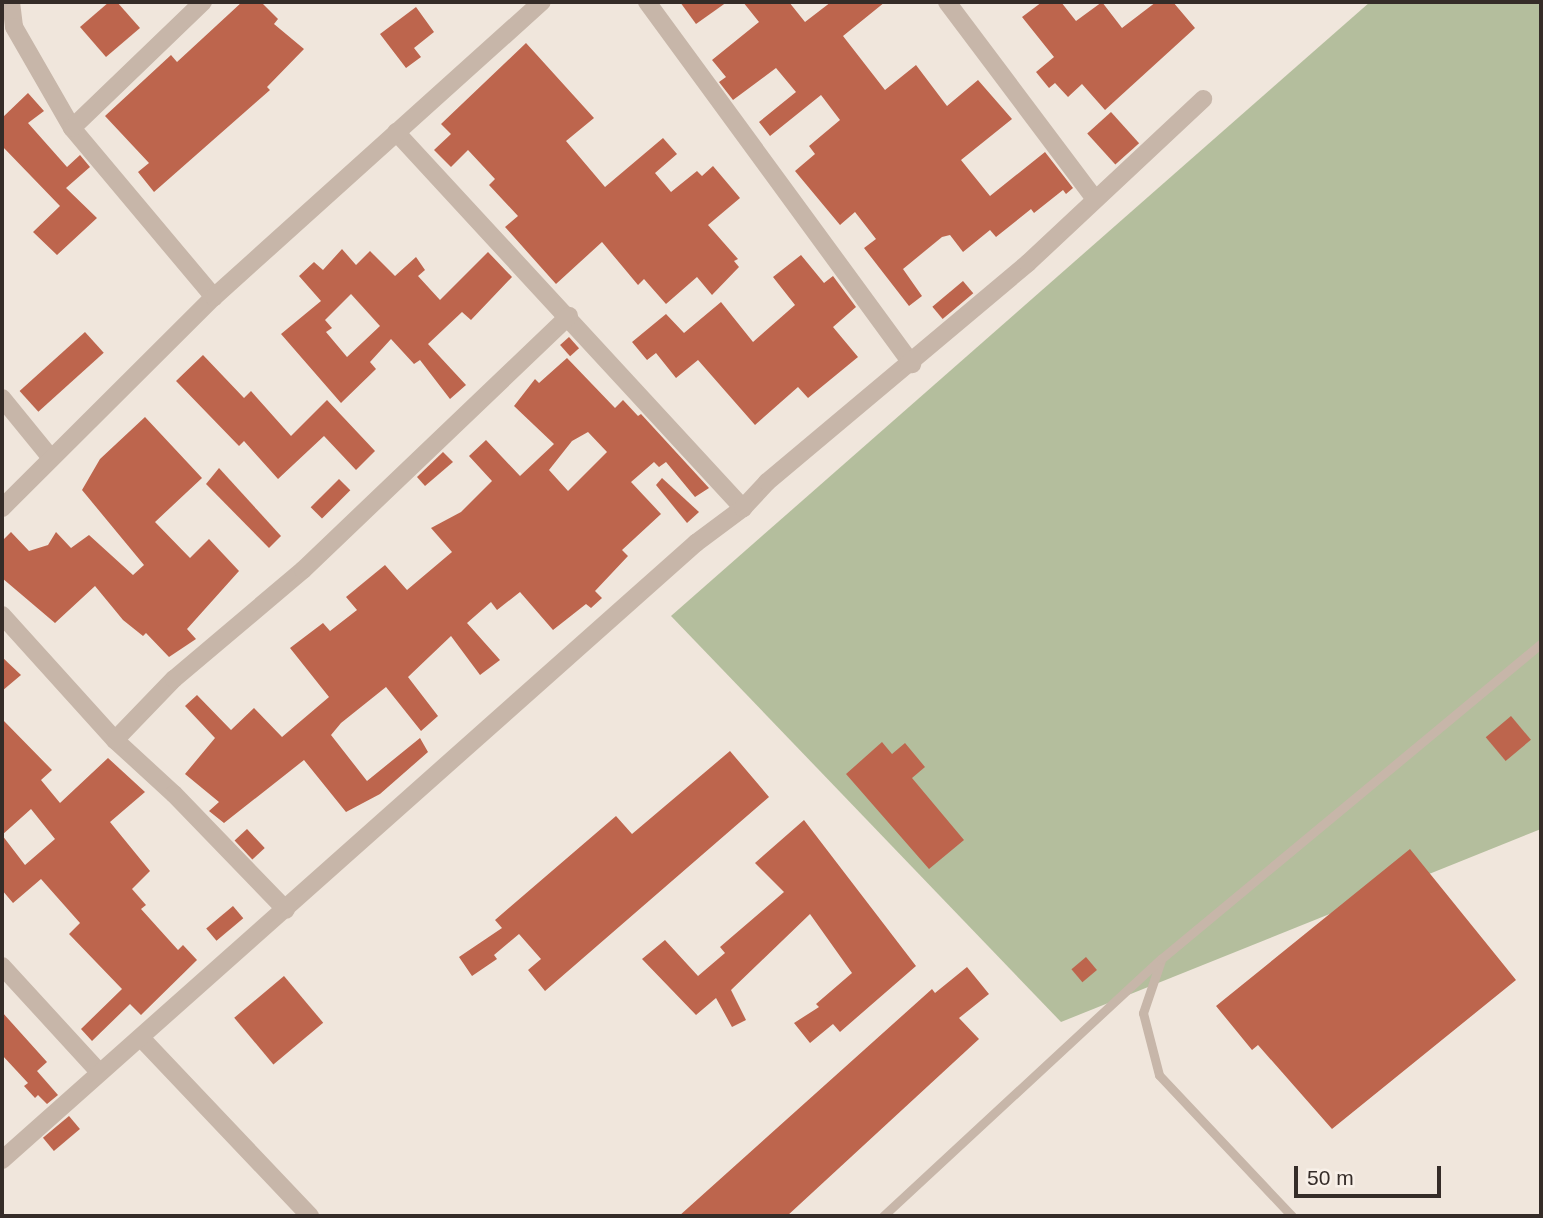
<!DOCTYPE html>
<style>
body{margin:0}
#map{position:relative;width:1543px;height:1218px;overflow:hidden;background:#f0e6dc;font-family:Arial,sans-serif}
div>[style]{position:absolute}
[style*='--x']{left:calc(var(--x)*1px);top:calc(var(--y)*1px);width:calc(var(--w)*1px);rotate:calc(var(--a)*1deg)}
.green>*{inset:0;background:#b4be9d}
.building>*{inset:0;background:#bd654d;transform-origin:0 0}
.service>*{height:9px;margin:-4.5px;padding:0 4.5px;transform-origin:4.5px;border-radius:4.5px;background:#c7b6a9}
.minor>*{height:18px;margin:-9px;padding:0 9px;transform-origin:9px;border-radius:9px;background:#c7b6a9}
span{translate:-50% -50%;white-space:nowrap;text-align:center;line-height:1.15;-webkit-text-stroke:6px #f8f0e8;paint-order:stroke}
.frame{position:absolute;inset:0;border:4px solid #352c28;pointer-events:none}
.scale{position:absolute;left:1294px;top:1166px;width:147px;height:32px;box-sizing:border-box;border:4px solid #352c28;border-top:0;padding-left:9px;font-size:21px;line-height:24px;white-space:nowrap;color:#352c28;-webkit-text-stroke:5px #f8f0e8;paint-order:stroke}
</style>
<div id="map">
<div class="green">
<i style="clip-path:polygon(1370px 2px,1541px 2px,1541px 829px,1061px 1022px,671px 616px)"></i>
</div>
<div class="building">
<i style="clip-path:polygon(109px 2px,117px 2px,140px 28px,106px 57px,80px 27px)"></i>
<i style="clip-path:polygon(242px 2px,261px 2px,278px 19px,274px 24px,304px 49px,267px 87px,270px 90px,154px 192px,138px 172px,149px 163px,105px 116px,171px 55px,177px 62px)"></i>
<i style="clip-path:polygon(680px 2px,727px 2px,696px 24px)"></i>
<i style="clip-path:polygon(743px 2px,789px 2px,805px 22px,831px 2px,885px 2px,843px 36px,885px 90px,916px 65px,947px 106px,978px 80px,1012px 119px,961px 160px,990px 196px,1045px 152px,1073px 188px,1066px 194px,1063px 190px,1034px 213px,1031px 209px,996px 237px,990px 230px,963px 252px,950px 235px,942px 237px,903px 269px,922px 296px,909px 306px,864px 248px,876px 239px,855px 212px,840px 225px,795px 171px,815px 154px,809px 146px,840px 120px,821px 95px,770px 136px,759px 122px,796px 92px,776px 68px,733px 100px,719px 82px,726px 77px,712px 60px,759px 22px)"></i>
<i style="clip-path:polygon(1042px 2px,1061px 2px,1076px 21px,1102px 2px,1122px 28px,1156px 2px,1173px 2px,1195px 28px,1105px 110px,1082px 84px,1068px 97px,1055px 83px,1049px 88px,1036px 72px,1054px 57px,1022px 17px)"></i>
<i style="clip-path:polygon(416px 7px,434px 32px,414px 48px,421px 57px,406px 68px,380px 34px)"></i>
<i style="clip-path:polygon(526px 43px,594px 118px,566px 141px,605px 187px,663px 138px,677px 154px,655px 173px,671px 192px,697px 171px,702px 176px,713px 166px,740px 198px,708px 225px,738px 259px,734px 261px,739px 267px,712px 295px,697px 277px,666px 304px,644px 279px,638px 285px,602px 242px,556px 284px,505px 227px,518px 216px,489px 185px,495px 179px,468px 150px,451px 167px,434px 150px,451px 134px,441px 124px)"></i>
<i style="clip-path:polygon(28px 93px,44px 111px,28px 123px,67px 167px,80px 155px,90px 167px,66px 188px,97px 218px,57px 255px,33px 232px,60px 206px,2px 146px,2px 118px)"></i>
<i style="left:1111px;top:112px;width:42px;height:32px;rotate:48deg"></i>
<i style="clip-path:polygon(evenodd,342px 249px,356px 265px,370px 251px,395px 276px,416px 257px,425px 270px,418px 276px,440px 300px,488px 252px,512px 277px,471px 320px,462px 312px,428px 344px,466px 385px,450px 399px,420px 360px,414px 364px,391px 339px,370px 362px,376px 369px,341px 403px,281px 334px,321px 301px,299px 276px,314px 262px,323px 270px,342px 249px,351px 294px,380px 326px,347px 357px,326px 332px,332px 328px,325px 320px,351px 294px)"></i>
<i style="clip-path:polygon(801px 255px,824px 283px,833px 276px,856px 307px,833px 327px,858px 357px,808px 398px,798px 387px,755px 425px,698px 360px,676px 378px,656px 353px,647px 360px,632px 342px,666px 314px,684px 333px,721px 302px,753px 342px,795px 305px,773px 277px)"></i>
<i style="left:963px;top:281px;width:16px;height:40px;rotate:50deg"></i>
<i style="left:85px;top:332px;width:28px;height:88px;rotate:48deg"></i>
<i style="left:569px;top:337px;width:15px;height:12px;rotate:48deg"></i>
<i style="clip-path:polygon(203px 355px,244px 398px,251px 391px,291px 436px,327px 400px,375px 451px,356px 470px,324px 436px,278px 479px,244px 441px,239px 446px,176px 381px)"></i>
<i style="clip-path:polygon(evenodd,567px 358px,615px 408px,623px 400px,638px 416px,641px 414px,709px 488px,695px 497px,666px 462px,659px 467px,654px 462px,631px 482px,661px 514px,622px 550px,628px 556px,595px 591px,602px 598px,591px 608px,586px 604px,553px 630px,520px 592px,497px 610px,491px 602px,467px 623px,500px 660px,480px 675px,451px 636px,408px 677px,438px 716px,421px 731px,386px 687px,341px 723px,331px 735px,367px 781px,420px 738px,428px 752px,380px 794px,346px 812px,304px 760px,224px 823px,209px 811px,219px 802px,185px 774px,215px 738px,185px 706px,197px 695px,231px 730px,254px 708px,282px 737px,329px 697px,290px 648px,323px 623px,330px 631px,357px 610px,346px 597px,385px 565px,407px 590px,452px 552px,431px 528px,461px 512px,492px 481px,469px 456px,486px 440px,520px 476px,554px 444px,514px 406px,535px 379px,539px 383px,567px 358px,588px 432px,607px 452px,568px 491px,549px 470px,572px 441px,588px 432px)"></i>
<i style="clip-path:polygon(145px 417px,202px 478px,155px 522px,190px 558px,209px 539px,239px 571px,187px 629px,196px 639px,169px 657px,146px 633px,143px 636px,123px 620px,95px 586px,55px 623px,2px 578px,2px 541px,11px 532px,29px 551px,48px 545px,56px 532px,71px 548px,89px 535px,133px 575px,144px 565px,82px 490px,100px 459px)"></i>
<i style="clip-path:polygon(443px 452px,453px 462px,425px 486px,417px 477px)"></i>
<i style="clip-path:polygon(219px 468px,281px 536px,269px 548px,206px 484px)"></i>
<i style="clip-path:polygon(662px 478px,699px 512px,687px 523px,656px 485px)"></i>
<i style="left:339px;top:479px;width:16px;height:40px;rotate:45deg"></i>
<i style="clip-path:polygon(2px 657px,21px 675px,2px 691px)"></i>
<i style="left:1511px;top:716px;width:31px;height:33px;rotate:50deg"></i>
<i style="clip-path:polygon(evenodd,2px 719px,52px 770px,41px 780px,60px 803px,108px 758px,145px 792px,110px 822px,150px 871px,132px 889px,146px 905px,141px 909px,178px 950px,183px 945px,197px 960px,141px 1015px,130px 1004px,92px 1041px,81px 1029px,122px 989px,69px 934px,80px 923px,41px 879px,13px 903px,2px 890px,2px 719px,31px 809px,55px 839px,25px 865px,2px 835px,31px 809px)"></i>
<i style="clip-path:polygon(882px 742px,892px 754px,905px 743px,925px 767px,912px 778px,964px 840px,929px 869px,846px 774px)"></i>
<i style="clip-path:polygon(730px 751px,769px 797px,545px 991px,528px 970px,541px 959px,519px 934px,494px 955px,497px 959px,472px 976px,459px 957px,502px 928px,495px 920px,616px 816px,632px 834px)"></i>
<i style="clip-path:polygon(804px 820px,916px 966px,840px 1032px,833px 1024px,810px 1043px,794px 1023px,819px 1007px,816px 1004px,852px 973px,810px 914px,731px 990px,746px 1020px,732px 1027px,716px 998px,696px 1015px,642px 959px,665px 940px,698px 976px,725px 953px,720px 947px,784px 892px,755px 863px)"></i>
<i style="left:247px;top:829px;width:26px;height:17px;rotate:47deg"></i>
<i style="clip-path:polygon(1410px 849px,1516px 980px,1332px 1129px,1258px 1045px,1252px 1050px,1216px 1006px)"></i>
<i style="left:233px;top:906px;width:16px;height:35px;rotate:50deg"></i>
<i style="left:1086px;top:957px;width:17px;height:19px;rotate:50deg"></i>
<i style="clip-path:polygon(967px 967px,989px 994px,959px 1018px,979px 1039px,787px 1216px,679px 1216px,932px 989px,935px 993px)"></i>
<i style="left:284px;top:976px;width:61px;height:65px;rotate:50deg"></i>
<i style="clip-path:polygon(2px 1012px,47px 1062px,37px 1071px,58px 1095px,47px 1104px,38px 1095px,35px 1098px,24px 1086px,28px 1083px,2px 1055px)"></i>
<i style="left:69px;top:1116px;width:17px;height:34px;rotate:50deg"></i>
</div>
<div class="service">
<i style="--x:1161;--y:960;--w:56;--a:108.8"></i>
<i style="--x:1143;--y:1013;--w:64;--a:75.5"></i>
<i style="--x:1159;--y:1075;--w:194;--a:46.7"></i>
<i style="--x:883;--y:1216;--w:379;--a:-42.8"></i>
<i style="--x:1161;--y:959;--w:494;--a:-39.7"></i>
</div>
<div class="minor">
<i style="--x:11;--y:2;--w:25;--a:83"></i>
<i style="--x:14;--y:27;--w:116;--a:60.1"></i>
<i style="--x:72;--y:128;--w:221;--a:50"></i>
<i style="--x:647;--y:2;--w:449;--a:53.8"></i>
<i style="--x:947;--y:2;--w:245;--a:53.1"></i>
<i style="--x:72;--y:128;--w:182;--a:-43.9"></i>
<i style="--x:396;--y:132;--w:512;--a:47.3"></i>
<i style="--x:2;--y:398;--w:77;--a:50.8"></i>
<i style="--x:2;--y:508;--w:299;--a:-44.9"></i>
<i style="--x:214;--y:297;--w:441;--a:-42"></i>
<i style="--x:2;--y:615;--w:169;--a:47.9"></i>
<i style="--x:115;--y:740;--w:80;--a:42.5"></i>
<i style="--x:174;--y:794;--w:161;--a:46"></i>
<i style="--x:115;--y:740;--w:85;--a:-46"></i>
<i style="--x:174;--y:679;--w:169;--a:-40.2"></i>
<i style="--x:303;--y:570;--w:368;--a:-43.7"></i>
<i style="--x:2;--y:966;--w:144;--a:47.5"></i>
<i style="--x:142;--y:1039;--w:244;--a:46.5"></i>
<i style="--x:2;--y:1160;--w:929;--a:-41.64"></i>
<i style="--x:696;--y:543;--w:59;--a:-36.7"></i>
<i style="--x:743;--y:508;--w:35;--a:-47"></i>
<i style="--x:767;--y:482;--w:341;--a:-40"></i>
<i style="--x:1028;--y:263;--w:240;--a:-43.1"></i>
</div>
<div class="frame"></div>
<div class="scale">50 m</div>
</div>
